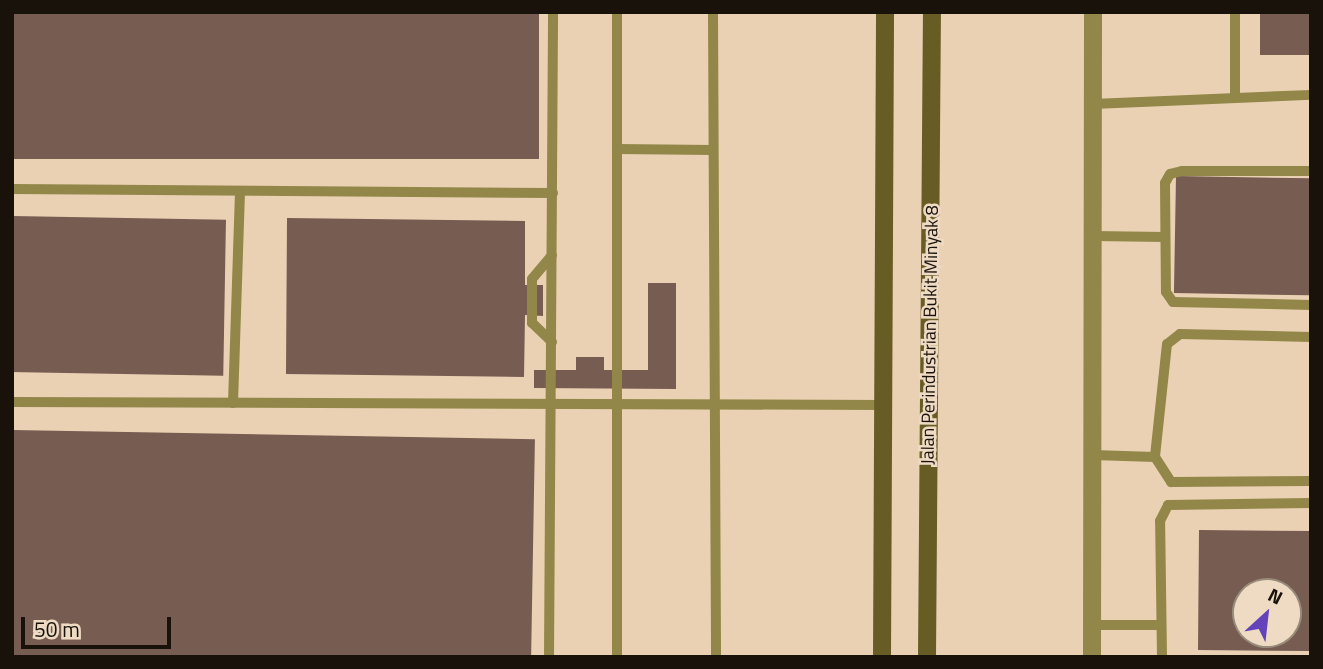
<!DOCTYPE html>
<style>
body{margin:0}
#map{position:relative;width:1323px;height:669px;overflow:hidden;background:#efdbc4;font-family:"Titillium Web",sans-serif}
div>[style]{position:absolute}
[style*='--x']{left:calc(var(--x)*1px);top:calc(var(--y)*1px);width:calc(var(--w)*1px);rotate:calc(var(--a)*1deg)}
.built>*{inset:0;background:#ead1b4}
.building>*{inset:0;background:#765c51;transform-origin:0 0}
.lane>*{height:10px;margin:-5px;padding:0 5px;transform-origin:5px;border-radius:5px;background:#928748}
.street>*{height:18px;margin:-9px;padding:0 9px;transform-origin:9px;border-radius:9px;background:#928748}
.secondary>*{height:18px;margin:-9px;padding:0 9px;transform-origin:9px;border-radius:9px;background:#665c24}
span{translate:-50% -50%;white-space:nowrap;text-align:center;line-height:1.15;-webkit-text-stroke:5px #efdbc4;paint-order:stroke}
.street-label{font-size:18px;color:#19120a}
.frame{position:absolute;inset:0;border:14px solid #19120a;pointer-events:none}
.north{position:absolute;left:1232px;top:578px;width:70px;height:70px;box-sizing:border-box;background:#efdbc4;border:2px solid #998b7a;border-radius:50%;rotate:27deg;font-size:19px;font-weight:700;line-height:28px;text-align:center;color:#19120a}
.north::after{content:'';display:block;margin:auto;width:24px;height:32px;background:#6342ba;clip-path:polygon(50% 0,100% 100%,50% 72%,0 100%)}
.scale{position:absolute;left:21px;top:617px;width:150px;height:32px;box-sizing:border-box;border:4px solid #19120a;border-top:0;padding-left:9px;font-size:21px;line-height:24px;white-space:nowrap;color:#19120a;-webkit-text-stroke:5px #efdbc4;paint-order:stroke}
</style>
<div id="map">
<div class="built">
<i style="clip-path:polygon(evenodd,12px 12px,1311px 12px,1311px 657px,12px 657px,12px 12px,1246px 592px,1288px 592px,1288px 634px,1246px 634px,1246px 592px)"></i>
</div>
<div class="building">
<i style="left:12px;top:12px;width:527px;height:147px"></i>
<i style="left:1260px;top:12px;width:51px;height:43px"></i>
<i style="left:1176px;top:176px;width:135px;height:117px;rotate:1deg"></i>
<i style="left:12px;top:216px;width:214px;height:156px;rotate:1deg"></i>
<i style="clip-path:polygon(287px 218px,525px 221px,525px 285px,543px 285px,543px 316px,525px 315px,524px 377px,286px 374px)"></i>
<i style="clip-path:polygon(648px 283px,676px 283px,676px 389px,534px 388px,534px 370px,576px 370px,576px 357px,604px 357px,604px 370px,648px 370px)"></i>
<i style="left:12px;top:430px;width:523px;height:227px;rotate:1deg"></i>
<i style="clip-path:polygon(evenodd,1199px 530px,1311px 531px,1311px 651px,1198px 650px,1199px 530px,1246px 592px,1288px 592px,1288px 634px,1246px 634px,1246px 592px)"></i>
</div>
<div class="lane">
<i style="--x:713;--y:12;--w:645;--a:89.73"></i>
<i style="--x:1235;--y:12;--w:85;--a:90"></i>
<i style="--x:1093;--y:104;--w:218;--a:-2.4"></i>
<i style="--x:617;--y:149;--w:96;--a:0.6"></i>
<i style="--x:1311;--y:171;--w:129;--a:180"></i>
<i style="--x:1182;--y:171;--w:12;--a:166"></i>
<i style="--x:1170;--y:174;--w:10;--a:119"></i>
<i style="--x:1165;--y:183;--w:109;--a:89.5"></i>
<i style="--x:1166;--y:292;--w:12;--a:55"></i>
<i style="--x:1173;--y:302;--w:138;--a:1.2"></i>
<i style="--x:12;--y:189;--w:541;--a:0.42"></i>
<i style="--x:1093;--y:236;--w:72;--a:0.8"></i>
<i style="--x:1311;--y:337;--w:131;--a:-178.7"></i>
<i style="--x:1180;--y:334;--w:16;--a:142"></i>
<i style="--x:1167;--y:344;--w:114;--a:96.1"></i>
<i style="--x:1155;--y:457;--w:30;--a:57"></i>
<i style="--x:1171;--y:482;--w:140;--a:-0.4"></i>
<i style="--x:552;--y:342;--w:28;--a:-136"></i>
<i style="--x:532;--y:323;--w:44;--a:-90"></i>
<i style="--x:532;--y:279;--w:31;--a:-50"></i>
<i style="--x:12;--y:402;--w:872;--a:0.2"></i>
<i style="--x:233;--y:403;--w:212;--a:-88.1"></i>
<i style="--x:1093;--y:455;--w:62;--a:1.8"></i>
<i style="--x:1092;--y:625;--w:69;--a:0"></i>
<i style="--x:549;--y:657;--w:645;--a:-89.64"></i>
<i style="--x:617;--y:657;--w:645;--a:-90"></i>
<i style="--x:1162;--y:657;--w:136;--a:-90.8"></i>
<i style="--x:1160;--y:521;--w:18;--a:-63"></i>
<i style="--x:1168;--y:505;--w:143;--a:-0.8"></i>
</div>
<div class="street">
<i style="--x:1092;--y:657;--w:645;--a:-89.91"></i>
</div>
<div class="secondary">
<i style="--x:882;--y:657;--w:645;--a:-89.73"></i>
<i style="--x:927;--y:657;--w:645;--a:-89.56"></i>
</div>
<div class="street-label">
<span style="left:930px;top:335px;rotate:-89deg">Jalan Perindustrian Bukit Minyak 8</span>
</div>
<div class="frame"></div>
<div class="north">N</div>
<div class="scale">50 m</div>
</div>
